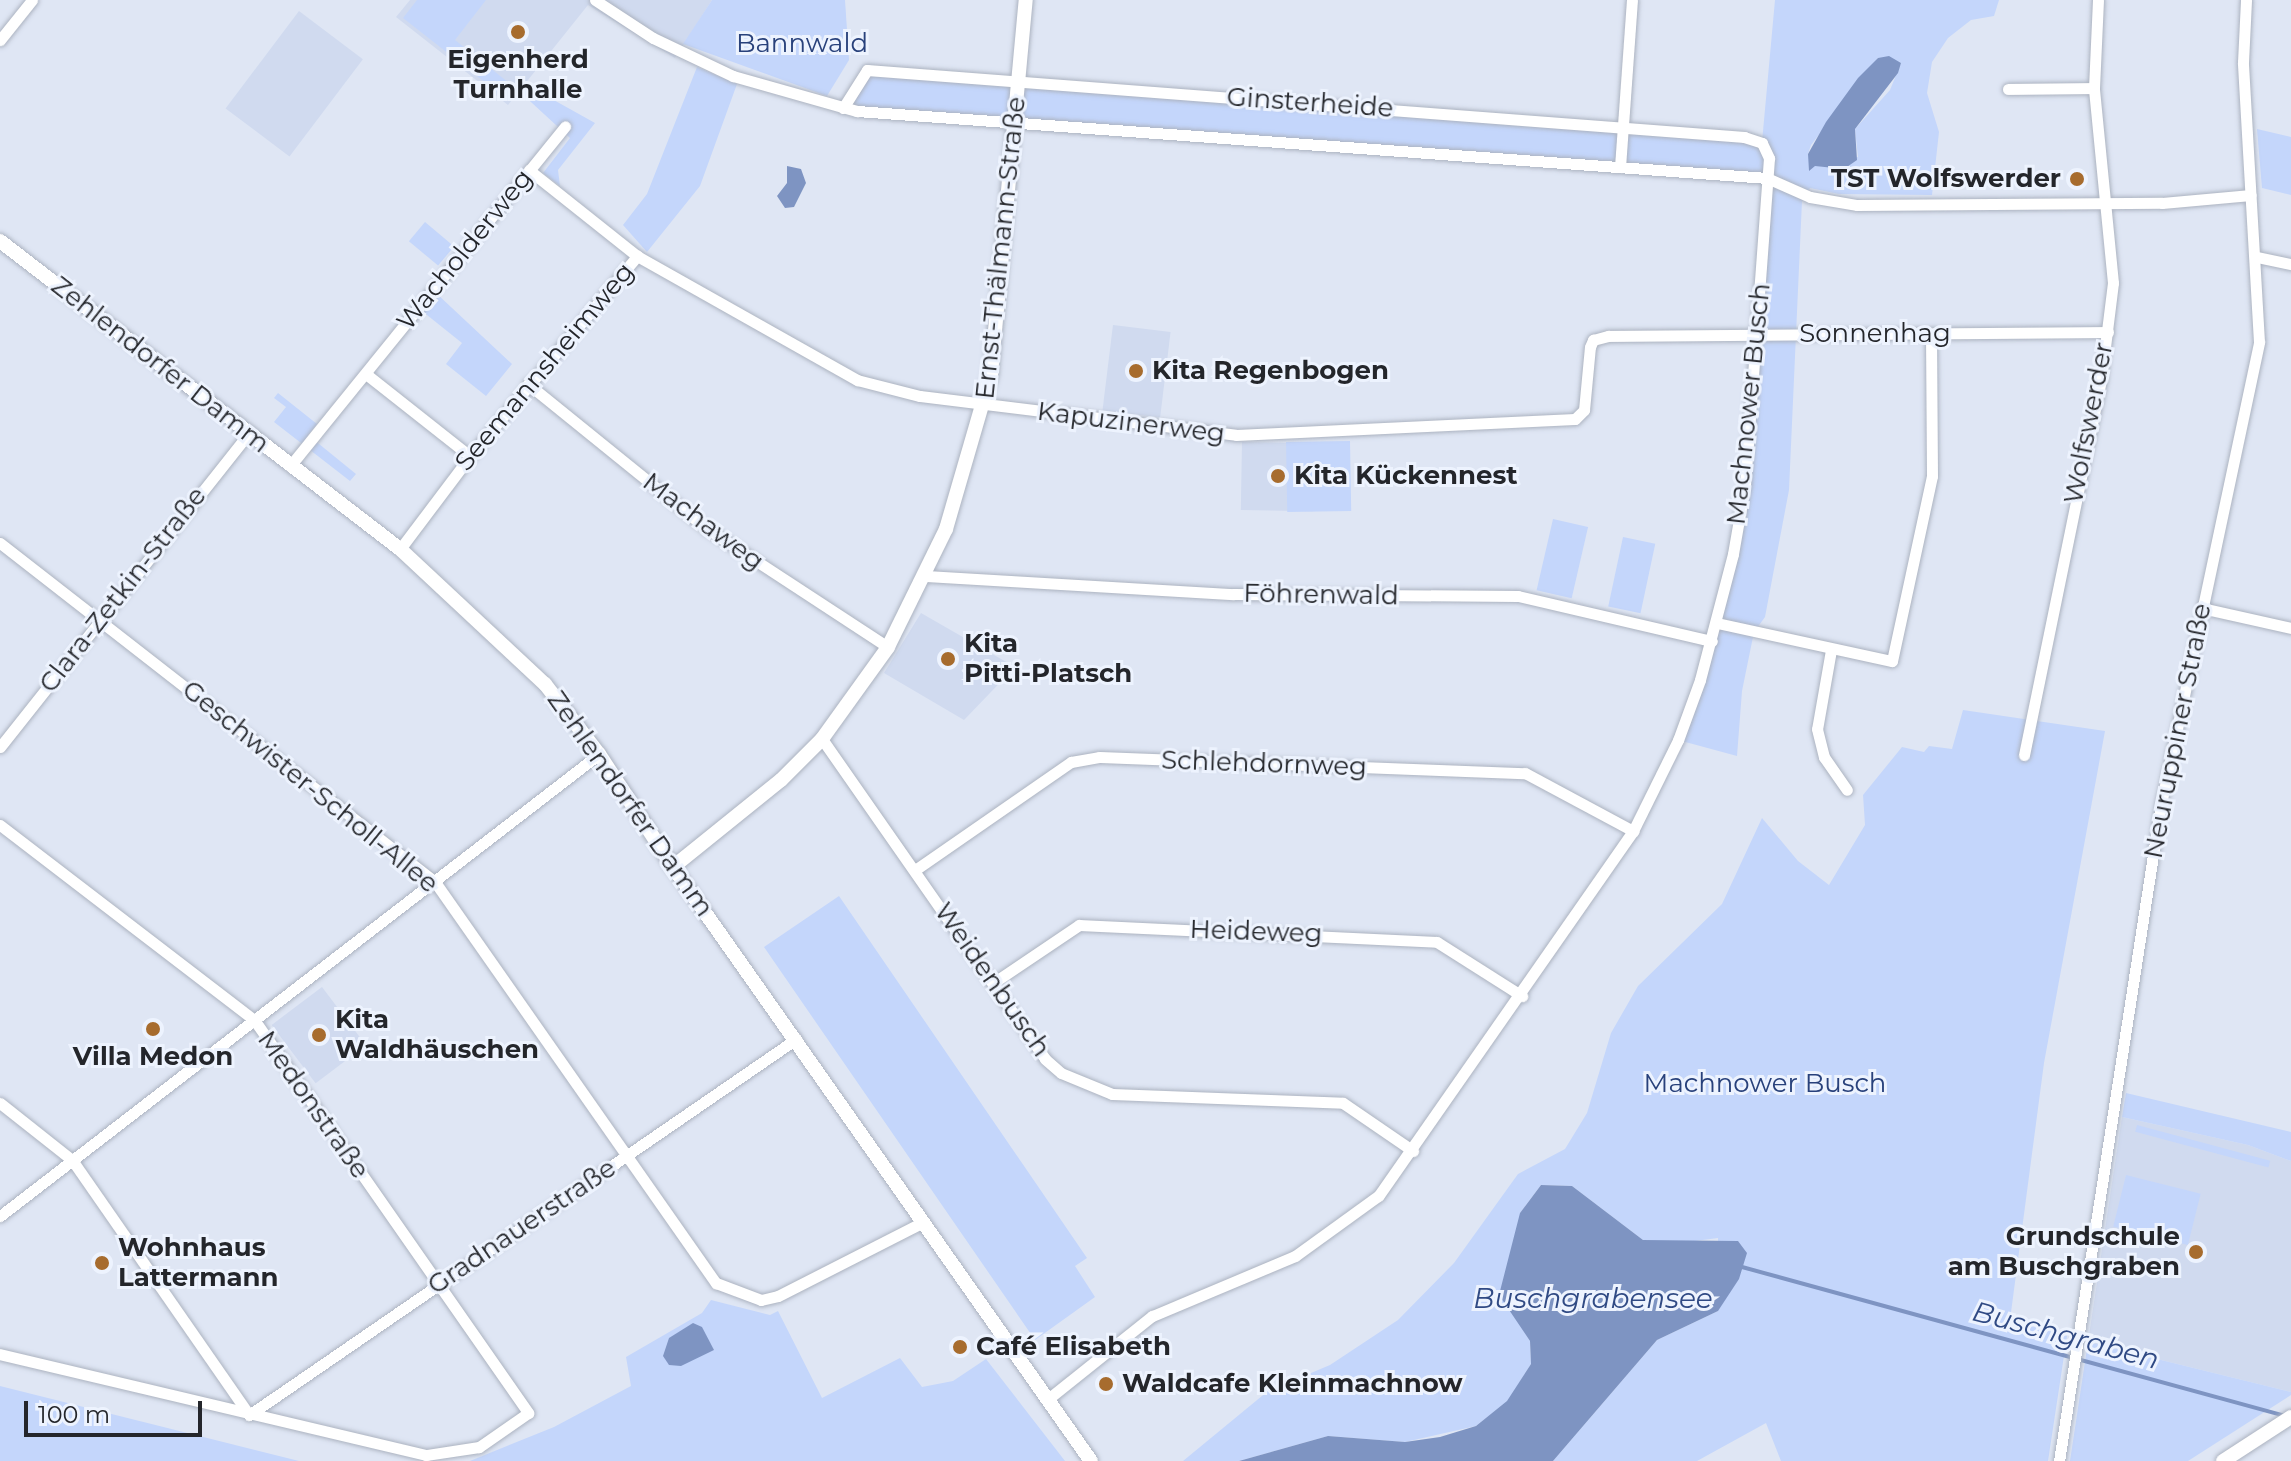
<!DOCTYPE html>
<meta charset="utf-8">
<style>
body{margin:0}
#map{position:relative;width:2291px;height:1461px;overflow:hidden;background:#dfe6f4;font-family:Montserrat,sans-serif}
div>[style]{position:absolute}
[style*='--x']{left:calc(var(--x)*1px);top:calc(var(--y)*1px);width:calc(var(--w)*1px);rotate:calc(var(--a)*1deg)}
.built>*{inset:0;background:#d0daef;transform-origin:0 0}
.green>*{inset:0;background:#c4d6fb;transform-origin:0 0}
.water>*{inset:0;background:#7e94c2}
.stream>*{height:4px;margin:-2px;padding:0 2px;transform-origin:2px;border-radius:2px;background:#7e94c2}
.roads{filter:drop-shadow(0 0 2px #acb3c0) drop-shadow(0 0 2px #acb3c0)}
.minor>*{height:11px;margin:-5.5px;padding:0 5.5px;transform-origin:5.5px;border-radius:5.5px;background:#fff}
.tertiary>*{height:14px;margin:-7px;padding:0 7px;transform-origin:7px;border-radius:7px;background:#fff}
.secondary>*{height:14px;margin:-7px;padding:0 7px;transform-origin:7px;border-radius:7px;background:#fff}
.dots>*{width:22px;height:22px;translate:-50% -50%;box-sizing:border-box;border:4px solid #edf3fe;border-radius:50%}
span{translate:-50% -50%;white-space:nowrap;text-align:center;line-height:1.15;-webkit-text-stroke:6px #edf3fe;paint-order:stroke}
.park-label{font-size:26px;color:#28417b}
.poi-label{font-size:26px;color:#24262b;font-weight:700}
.right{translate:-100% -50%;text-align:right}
.left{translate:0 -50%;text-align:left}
.street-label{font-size:26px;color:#24262b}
.water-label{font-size:28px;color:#304a84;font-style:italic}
.scale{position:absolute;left:24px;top:1401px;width:178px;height:36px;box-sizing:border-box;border:4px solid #24262b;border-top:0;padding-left:10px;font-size:24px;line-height:28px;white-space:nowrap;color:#24262b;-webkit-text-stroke:6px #edf3fe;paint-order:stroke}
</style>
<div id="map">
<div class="built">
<i style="clip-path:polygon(410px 0,712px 0,675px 58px,588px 5px,508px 105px,396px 17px)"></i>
<i style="left:299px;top:11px;width:80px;height:122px;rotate:37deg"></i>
<i style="left:1113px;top:325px;width:58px;height:86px;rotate:7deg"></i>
<i style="left:1242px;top:442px;width:73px;height:68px;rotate:1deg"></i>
<i style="clip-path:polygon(921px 613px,1015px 667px,964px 720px,884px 673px)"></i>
<i style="left:322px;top:987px;width:73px;height:63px;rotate:53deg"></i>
<i style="clip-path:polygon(2122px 1117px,2248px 1145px,2291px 1161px,2291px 1392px,2088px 1342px)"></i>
</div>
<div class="green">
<i style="clip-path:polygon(417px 0,486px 0,455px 40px,509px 83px,500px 94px,403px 18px)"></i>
<i style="clip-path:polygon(712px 0,845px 0,849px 60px,827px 96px,683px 44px)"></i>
<i style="clip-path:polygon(evenodd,1775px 0,1999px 0,1994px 16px,1971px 20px,1948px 38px,1932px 62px,1927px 93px,1939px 132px,1932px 195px,1839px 194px,1810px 188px,1802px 201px,1789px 490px,1765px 617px,1754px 632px,1742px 691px,1737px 756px,1678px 740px,1700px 680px,1745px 485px,1767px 178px,843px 108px,860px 73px,1762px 142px,1775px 0,1878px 58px,1901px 63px,1890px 90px,1855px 129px,1858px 157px,1815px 166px,1808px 154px,1811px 145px,1878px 58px)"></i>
<i style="clip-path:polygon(697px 67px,737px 84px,700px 186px,647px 252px,623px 225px,647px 194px)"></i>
<i style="clip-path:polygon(525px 84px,595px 123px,558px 170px,560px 186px,543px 173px,570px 138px,519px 91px)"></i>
<i style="clip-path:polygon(2257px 129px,2291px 137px,2291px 195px,2262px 188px)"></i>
<i style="left:425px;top:222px;width:38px;height:25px;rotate:40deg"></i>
<i style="clip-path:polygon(436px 293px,512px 364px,486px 396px,446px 364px,462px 343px,422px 311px)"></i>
<i style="clip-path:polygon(278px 393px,317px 424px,308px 435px,356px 474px,350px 481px,274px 422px,286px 407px,274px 398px)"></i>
<i style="left:1350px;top:441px;width:70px;height:64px;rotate:89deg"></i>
<i style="left:1553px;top:519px;width:36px;height:73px;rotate:13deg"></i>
<i style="left:1623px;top:537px;width:33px;height:71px;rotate:12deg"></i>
<i style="clip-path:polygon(1963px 710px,2105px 731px,2044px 1063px,2010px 1320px,2067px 1336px,2048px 1461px,1781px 1461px,1766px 1423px,1697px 1461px,1553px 1461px,1657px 1340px,1718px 1311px,1718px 1238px,1672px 1244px,1643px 1240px,1572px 1186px,1541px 1185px,1520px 1213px,1518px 1321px,1530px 1341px,1531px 1364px,1508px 1401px,1476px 1426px,1405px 1442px,1328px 1436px,1239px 1461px,1183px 1461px,1268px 1391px,1330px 1365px,1398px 1320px,1454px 1263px,1518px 1174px,1565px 1149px,1587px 1113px,1611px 1033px,1638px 986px,1722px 904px,1762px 818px,1798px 861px,1829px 885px,1865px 825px,1863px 795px,1902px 747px,1924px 752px,1929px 746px,1952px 749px)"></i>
<i style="clip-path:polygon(839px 896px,1087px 1258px,1075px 1266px,1095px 1297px,1035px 1340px,764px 947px)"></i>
<i style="clip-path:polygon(2126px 1093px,2291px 1132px,2291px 1161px,2248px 1145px,2122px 1117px)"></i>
<i style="left:2137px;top:1125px;width:138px;height:7px;rotate:15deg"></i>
<i style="left:2126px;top:1175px;width:77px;height:53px;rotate:14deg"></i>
<i style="clip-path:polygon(711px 1300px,770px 1315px,778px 1311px,822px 1398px,900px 1358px,922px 1387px,953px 1381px,986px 1359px,1065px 1461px,470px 1461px,554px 1427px,631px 1386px,626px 1357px,702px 1313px)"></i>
<i style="clip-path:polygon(2088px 1342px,2291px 1392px,2291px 1395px,2188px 1461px,2070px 1461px)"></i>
<i style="clip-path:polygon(0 1386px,299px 1461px,0 1461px)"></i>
</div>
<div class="water">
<i style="clip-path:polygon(1889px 56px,1901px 63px,1898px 73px,1855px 129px,1857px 160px,1844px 169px,1815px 166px,1809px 171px,1808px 154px,1826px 122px,1858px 78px,1878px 58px)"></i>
<i style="clip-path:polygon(787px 166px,801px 169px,806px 183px,794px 207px,785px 208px,777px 196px,787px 183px)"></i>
<i style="clip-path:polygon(1541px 1185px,1572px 1186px,1643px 1240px,1738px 1241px,1747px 1253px,1739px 1279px,1718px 1311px,1657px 1340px,1553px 1461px,1239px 1461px,1328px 1436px,1405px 1442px,1440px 1437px,1476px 1426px,1507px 1401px,1531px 1364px,1530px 1341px,1499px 1295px,1520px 1213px)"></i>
<i style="clip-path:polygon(693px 1323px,702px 1327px,714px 1350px,681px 1366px,669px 1365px,663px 1356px,669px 1338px)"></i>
</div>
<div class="stream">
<i style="--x:1742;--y:1267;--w:563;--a:15.34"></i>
</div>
<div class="roads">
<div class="minor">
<i style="--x:595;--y:0;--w:69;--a:33.2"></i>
<i style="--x:653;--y:38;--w:89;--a:25.4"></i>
<i style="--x:733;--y:76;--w:129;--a:15.8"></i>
<i style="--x:857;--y:111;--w:912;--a:4.21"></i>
<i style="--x:1767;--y:178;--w:47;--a:23.8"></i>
<i style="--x:1810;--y:197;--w:48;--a:9.7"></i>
<i style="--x:1857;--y:205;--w:305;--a:-0.4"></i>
<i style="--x:2162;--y:203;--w:89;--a:-5.1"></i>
<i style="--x:0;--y:40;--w:51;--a:-51.3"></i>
<i style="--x:2008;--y:89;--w:86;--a:-0.7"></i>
<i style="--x:843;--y:108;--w:45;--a:-57.7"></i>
<i style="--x:867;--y:70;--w:880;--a:4.37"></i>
<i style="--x:1744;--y:137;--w:19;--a:18"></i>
<i style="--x:1762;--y:143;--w:17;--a:65"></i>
<i style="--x:1769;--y:158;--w:328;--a:94.2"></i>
<i style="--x:1745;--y:485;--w:70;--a:99.9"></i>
<i style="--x:1733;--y:554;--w:130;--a:104.7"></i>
<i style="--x:1700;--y:680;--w:64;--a:110.1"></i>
<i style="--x:1678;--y:740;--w:102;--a:116.3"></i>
<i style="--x:1633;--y:831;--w:445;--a:124.9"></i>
<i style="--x:1378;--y:1196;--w:102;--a:144.1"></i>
<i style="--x:1295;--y:1256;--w:155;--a:157.2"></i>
<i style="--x:1152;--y:1316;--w:133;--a:141.4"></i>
<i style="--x:1620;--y:167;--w:167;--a:-85.9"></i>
<i style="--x:529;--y:170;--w:138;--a:38.5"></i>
<i style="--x:637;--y:256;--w:253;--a:29.4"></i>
<i style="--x:857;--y:380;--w:65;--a:14.3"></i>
<i style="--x:920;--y:396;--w:318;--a:7"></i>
<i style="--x:1236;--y:435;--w:339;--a:-2.7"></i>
<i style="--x:1575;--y:419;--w:13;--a:-45"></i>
<i style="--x:1584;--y:410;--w:63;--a:-84.6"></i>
<i style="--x:1590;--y:347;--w:8;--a:-67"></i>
<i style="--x:1593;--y:340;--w:16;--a:-15"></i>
<i style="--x:1608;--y:336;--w:500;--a:-0.46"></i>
<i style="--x:2257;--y:257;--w:35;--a:12"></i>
<i style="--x:366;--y:374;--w:132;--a:38.3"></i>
<i style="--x:528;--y:384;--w:229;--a:39"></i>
<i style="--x:706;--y:528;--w:217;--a:33.2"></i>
<i style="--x:290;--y:466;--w:437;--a:-51"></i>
<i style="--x:0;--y:543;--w:551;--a:37.93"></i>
<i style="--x:435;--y:882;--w:490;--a:55"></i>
<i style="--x:716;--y:1283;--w:48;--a:20.7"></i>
<i style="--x:761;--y:1300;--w:17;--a:-13"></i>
<i style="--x:778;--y:1296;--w:163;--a:-27"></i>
<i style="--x:400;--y:549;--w:116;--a:-53"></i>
<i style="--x:470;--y:456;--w:261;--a:-50.1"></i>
<i style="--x:926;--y:576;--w:308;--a:3.4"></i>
<i style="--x:1233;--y:594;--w:285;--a:0.4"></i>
<i style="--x:1518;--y:596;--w:199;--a:13.1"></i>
<i style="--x:2202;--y:608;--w:91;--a:12.7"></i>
<i style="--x:1717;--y:623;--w:179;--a:12.3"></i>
<i style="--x:1892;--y:661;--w:189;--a:-77.8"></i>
<i style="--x:1932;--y:476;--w:141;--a:-90.4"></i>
<i style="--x:1831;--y:650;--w:80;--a:100"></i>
<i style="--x:1817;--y:729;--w:29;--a:76"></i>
<i style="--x:1824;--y:757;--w:40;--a:55.1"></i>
<i style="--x:822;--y:739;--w:390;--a:55.1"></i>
<i style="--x:1045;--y:1059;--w:21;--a:41"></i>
<i style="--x:1061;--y:1073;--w:55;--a:22.4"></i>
<i style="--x:1112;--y:1094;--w:231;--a:2.2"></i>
<i style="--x:1343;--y:1103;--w:85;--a:34.4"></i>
<i style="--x:0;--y:747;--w:399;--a:-51.6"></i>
<i style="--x:2024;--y:755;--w:384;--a:-78.4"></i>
<i style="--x:2101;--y:379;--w:97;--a:-82.9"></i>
<i style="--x:2113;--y:283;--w:196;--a:-95.6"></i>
<i style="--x:2094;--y:88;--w:88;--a:-87.4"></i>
<i style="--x:0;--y:825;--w:322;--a:37.5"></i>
<i style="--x:255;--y:1021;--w:478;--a:55.1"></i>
<i style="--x:528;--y:1413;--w:60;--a:145.2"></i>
<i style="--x:479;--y:1447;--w:54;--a:171.4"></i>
<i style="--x:426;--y:1455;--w:438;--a:-166.7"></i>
<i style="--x:915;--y:870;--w:190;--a:-34.7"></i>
<i style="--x:1071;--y:762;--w:28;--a:-10"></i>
<i style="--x:1099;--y:757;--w:426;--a:2.2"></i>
<i style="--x:1525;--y:773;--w:123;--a:28.2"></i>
<i style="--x:993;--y:983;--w:104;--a:-34"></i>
<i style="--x:1079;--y:925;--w:358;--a:2.7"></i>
<i style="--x:1437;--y:942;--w:101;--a:32.4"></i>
<i style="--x:0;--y:1103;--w:92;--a:38.4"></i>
<i style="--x:72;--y:1160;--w:310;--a:55.2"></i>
<i style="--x:249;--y:1415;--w:664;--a:-34.5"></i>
<i style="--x:0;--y:1216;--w:756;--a:-37.64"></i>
<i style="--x:2059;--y:1461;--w:665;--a:-81.18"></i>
<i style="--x:2161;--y:804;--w:472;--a:-78"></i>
<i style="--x:2259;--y:342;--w:280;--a:-93.3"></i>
<i style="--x:2243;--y:62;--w:62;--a:-87.2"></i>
</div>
<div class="tertiary">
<i style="--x:673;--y:867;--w:139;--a:-38.9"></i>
<i style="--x:781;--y:780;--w:58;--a:-45"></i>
<i style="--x:822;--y:739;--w:113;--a:-54.3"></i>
<i style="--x:888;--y:647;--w:131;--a:-63.8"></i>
<i style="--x:946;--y:529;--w:161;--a:-73.8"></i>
<i style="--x:991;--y:374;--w:376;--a:-84.7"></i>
<i style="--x:2223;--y:1461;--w:81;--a:-32.9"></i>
</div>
<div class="secondary">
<i style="--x:0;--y:241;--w:505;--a:37.6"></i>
<i style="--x:400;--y:549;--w:198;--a:43"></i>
<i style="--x:545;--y:684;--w:88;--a:52.4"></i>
<i style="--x:599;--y:754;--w:135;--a:56.8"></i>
<i style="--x:673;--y:867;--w:726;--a:54.87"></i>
</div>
</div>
<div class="dots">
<i style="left:518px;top:32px;background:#a76c2e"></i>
<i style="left:2077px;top:179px;background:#a76c2e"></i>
<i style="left:1136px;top:371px;background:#a76c2e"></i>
<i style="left:1278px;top:476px;background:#a76c2e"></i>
<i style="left:948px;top:659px;background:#a76c2e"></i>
<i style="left:153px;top:1029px;background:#a76c2e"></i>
<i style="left:319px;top:1035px;background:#a76c2e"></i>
<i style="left:2196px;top:1252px;background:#a76c2e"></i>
<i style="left:102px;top:1263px;background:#a76c2e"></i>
<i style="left:960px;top:1347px;background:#a76c2e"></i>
<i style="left:1106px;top:1384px;background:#a76c2e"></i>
</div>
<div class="park-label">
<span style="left:802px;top:44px">Bannwald</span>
<span style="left:1765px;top:1084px">Machnower Busch</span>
</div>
<div class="poi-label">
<span style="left:518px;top:75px">Eigenherd<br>Turnhalle</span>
<span class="right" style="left:2061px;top:179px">TST Wolfswerder</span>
<span class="left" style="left:1152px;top:371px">Kita Regenbogen</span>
<span class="left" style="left:1294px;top:476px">Kita Kückennest</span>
<span class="left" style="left:964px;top:659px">Kita<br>Pitti-Platsch</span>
<span class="left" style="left:335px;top:1035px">Kita<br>Waldhäuschen</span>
<span style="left:153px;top:1057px">Villa Medon</span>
<span class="right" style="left:2180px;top:1252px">Grundschule<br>am Buschgraben</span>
<span class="left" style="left:118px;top:1263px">Wohnhaus<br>Lattermann</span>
<span class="left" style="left:976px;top:1347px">Café Elisabeth</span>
<span class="left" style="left:1122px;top:1384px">Waldcafe Kleinmachnow</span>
</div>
<div class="street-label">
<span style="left:1310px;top:103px;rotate:4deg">Ginsterheide</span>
<span style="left:1001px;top:248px;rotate:-84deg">Ernst-Thälmann-Straße</span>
<span style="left:465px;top:250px;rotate:-51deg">Wacholderweg</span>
<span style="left:1875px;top:334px">Sonnenhag</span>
<span style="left:160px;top:365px;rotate:38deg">Zehlendorfer Damm</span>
<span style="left:545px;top:367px;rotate:-50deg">Seemannsheimweg</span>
<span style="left:1749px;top:404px;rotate:-84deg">Machnower Busch</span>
<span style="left:1131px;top:423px;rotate:7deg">Kapuzinerweg</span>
<span style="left:2089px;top:423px;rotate:-79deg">Wolfswerder</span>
<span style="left:703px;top:522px;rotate:37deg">Machaweg</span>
<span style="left:123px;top:590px;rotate:-52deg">Clara-Zetkin-Straße</span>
<span style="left:1321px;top:595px;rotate:1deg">Föhrenwald</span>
<span style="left:2178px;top:731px;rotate:-79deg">Neuruppiner Straße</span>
<span style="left:1264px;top:764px;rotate:2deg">Schlehdornweg</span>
<span style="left:310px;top:787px;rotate:39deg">Geschwister-Scholl-Allee</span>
<span style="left:630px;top:804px;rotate:55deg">Zehlendorfer Damm</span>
<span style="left:1256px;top:932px;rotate:2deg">Heideweg</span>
<span style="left:992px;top:980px;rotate:55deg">Weidenbusch</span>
<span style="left:313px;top:1105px;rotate:55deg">Medonstraße</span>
<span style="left:522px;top:1227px;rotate:-34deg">Gradnauerstraße</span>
</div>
<div class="water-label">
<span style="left:1593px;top:1298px">Buschgrabensee</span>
<span style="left:2066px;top:1335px;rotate:15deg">Buschgraben</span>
</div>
<div class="scale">100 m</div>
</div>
